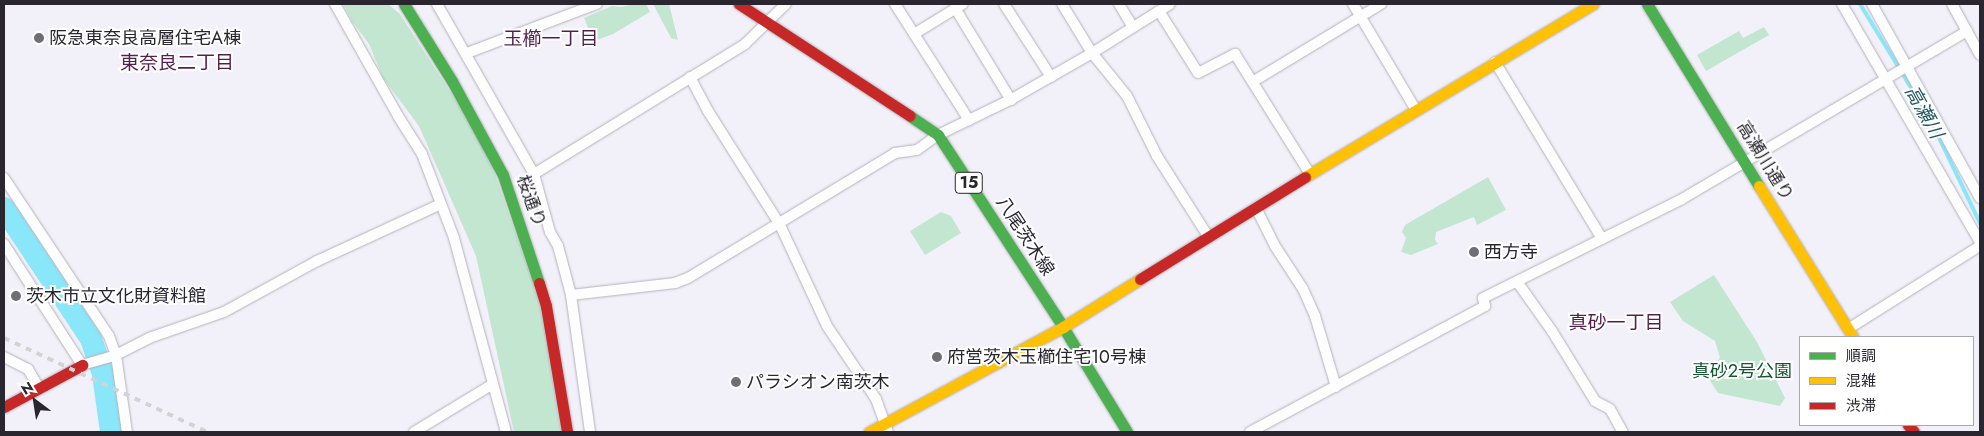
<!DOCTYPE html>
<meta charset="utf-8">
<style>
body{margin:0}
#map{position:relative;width:1984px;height:436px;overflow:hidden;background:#f2f0f8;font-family:Jost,"Noto Sans JP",sans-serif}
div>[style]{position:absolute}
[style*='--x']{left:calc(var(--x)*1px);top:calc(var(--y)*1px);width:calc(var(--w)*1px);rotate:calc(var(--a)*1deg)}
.green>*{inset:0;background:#c3e6d1}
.stream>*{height:4px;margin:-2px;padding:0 2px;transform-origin:2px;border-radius:2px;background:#8ae6f9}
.river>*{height:22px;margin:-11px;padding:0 11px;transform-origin:11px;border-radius:11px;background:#8ae6f9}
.roads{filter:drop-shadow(0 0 1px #b4b2ba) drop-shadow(0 0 1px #b4b2ba)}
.street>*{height:10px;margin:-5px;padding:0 5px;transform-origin:5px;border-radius:5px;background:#fdfdfe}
.fast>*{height:11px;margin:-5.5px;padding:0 5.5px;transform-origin:5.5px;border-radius:5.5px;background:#4caf50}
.slow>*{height:11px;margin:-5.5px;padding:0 5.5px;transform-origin:5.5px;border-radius:5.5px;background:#ffc107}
.jam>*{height:11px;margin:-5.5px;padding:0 5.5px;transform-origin:5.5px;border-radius:5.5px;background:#c62828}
.rail>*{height:4px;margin-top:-2px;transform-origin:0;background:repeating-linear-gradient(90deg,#d3d2d4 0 6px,transparent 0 12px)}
.dots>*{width:14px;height:14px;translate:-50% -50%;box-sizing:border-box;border:2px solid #fff;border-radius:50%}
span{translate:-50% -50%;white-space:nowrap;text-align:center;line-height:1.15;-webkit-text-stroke:4px #fff;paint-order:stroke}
.shield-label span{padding:1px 4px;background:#fff;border:1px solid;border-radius:4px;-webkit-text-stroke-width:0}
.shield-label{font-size:16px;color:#292630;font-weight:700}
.poi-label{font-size:18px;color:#292630}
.left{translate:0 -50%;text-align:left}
.street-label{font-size:18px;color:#292630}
.park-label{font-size:18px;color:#165733}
.neighbourhood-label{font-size:19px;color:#551f4c}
.water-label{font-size:19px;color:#1f5761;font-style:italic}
.frame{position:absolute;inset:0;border:5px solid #292630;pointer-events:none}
.legend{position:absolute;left:1799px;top:336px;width:175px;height:90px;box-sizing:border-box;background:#fff;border:1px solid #a9a8ac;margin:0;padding:6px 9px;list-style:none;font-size:15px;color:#292630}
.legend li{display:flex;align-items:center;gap:10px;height:25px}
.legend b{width:25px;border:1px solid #a9a8ac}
.north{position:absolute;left:10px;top:376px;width:50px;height:50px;-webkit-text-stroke:4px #fff;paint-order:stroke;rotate:329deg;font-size:14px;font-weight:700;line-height:20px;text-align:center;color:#292630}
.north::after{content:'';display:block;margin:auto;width:18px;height:22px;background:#292630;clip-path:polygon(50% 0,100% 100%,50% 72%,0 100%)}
</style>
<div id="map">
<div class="green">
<i style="clip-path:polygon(343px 4px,388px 4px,400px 14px,469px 121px,495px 174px,540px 303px,561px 432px,514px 432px,476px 256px,419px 126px,383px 78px,369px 44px,352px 21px)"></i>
<i style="clip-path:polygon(634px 4px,646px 4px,650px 12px,613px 34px,594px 41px,584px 18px,612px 6px,621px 7px)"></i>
<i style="clip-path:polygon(653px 4px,669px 4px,678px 40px,671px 38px)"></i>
<i style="clip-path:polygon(1764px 27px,1769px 35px,1706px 71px,1697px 55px,1739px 31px,1743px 38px)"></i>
<i style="clip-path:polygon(1488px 177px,1506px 210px,1477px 225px,1474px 217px,1436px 232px,1435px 240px,1438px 244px,1411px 255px,1401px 252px,1406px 238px,1402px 232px,1405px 225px)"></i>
<i style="clip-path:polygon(941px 212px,951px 216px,961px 233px,925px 255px,910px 231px)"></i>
<i style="clip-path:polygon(1714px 275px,1757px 342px,1785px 398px,1780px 406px,1718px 393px,1709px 379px,1720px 357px,1715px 341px,1683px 321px,1670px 302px)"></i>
</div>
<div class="stream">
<i style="--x:1860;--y:4;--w:132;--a:58.6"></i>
<i style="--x:1929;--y:117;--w:118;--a:64.3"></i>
</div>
<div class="river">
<i style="--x:4;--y:208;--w:157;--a:56.4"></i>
<i style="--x:91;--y:339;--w:37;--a:71"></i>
<i style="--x:103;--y:374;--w:59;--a:82.1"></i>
</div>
<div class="roads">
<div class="street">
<i style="--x:335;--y:4;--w:129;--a:60.6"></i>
<i style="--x:398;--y:116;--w:45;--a:57.7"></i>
<i style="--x:422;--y:154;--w:90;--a:69.1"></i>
<i style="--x:454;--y:238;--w:201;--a:75"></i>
<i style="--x:437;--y:4;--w:196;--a:60.3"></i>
<i style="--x:534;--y:174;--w:248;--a:-31.6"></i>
<i style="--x:745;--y:44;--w:57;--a:-44.3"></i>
<i style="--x:895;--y:4;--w:138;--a:57.5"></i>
<i style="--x:1004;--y:4;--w:87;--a:57.2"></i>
<i style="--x:1062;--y:4;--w:57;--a:58.5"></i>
<i style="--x:1092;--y:53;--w:55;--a:50.9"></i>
<i style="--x:1127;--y:96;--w:67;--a:63.4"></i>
<i style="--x:1157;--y:156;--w:95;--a:57.5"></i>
<i style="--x:1119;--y:4;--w:27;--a:59"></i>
<i style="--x:1353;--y:4;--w:123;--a:59.3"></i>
<i style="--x:1842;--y:4;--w:275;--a:59.9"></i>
<i style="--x:1872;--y:4;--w:222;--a:60.9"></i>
<i style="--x:1952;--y:4;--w:58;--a:61.2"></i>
<i style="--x:955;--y:8;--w:108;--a:58.7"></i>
<i style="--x:1159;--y:11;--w:73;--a:57.8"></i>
<i style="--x:1198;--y:73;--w:42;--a:-27.2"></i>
<i style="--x:1235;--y:54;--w:142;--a:58"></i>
<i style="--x:914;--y:34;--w:57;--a:-31.5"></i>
<i style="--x:467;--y:53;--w:139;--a:-20.7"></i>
<i style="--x:1495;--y:62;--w:207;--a:58.8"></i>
<i style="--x:690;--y:77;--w:38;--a:62"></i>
<i style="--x:708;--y:111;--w:135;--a:57.7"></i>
<i style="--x:780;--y:225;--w:111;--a:65"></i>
<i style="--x:827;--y:326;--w:88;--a:56.1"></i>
<i style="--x:876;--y:399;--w:35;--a:70"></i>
<i style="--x:1254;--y:81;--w:149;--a:-31.2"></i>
<i style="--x:534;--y:174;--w:60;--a:74.6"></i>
<i style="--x:550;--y:232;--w:16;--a:60"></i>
<i style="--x:558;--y:246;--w:51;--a:75.1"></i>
<i style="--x:571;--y:295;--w:138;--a:82.1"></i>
<i style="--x:4;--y:178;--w:190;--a:56.4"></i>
<i style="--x:109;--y:336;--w:20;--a:70"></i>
<i style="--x:116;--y:355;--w:78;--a:81.9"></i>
<i style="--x:1256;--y:208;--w:42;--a:63.4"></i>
<i style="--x:1275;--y:246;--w:51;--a:56.9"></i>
<i style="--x:1303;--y:289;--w:30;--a:66"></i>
<i style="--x:1315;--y:316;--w:74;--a:73.5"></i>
<i style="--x:4;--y:244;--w:144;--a:57.2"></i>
<i style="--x:82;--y:365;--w:35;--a:-16"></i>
<i style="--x:116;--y:355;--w:37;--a:-27"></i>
<i style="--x:149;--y:338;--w:79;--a:-19.1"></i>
<i style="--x:224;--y:312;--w:106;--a:-28.7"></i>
<i style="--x:317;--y:261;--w:134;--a:-24.7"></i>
<i style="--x:1518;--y:283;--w:59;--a:54.7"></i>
<i style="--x:1552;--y:331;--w:82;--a:58.4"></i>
<i style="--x:1595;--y:401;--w:17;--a:28"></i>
<i style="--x:1610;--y:409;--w:26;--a:61"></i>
<i style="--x:571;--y:295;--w:105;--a:-6.6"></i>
<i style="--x:675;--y:283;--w:14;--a:-21"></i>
<i style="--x:688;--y:278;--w:242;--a:-31.1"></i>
<i style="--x:895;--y:153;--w:22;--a:-8"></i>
<i style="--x:917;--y:150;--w:26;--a:-36"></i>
<i style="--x:938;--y:135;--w:80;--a:-25.9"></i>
<i style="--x:1010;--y:100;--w:95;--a:-29.8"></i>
<i style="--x:1092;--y:53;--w:92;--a:-32.1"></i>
<i style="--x:1848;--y:329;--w:156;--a:-32.2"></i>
<i style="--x:4;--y:357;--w:27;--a:27"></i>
<i style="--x:28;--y:369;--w:22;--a:60"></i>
<i style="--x:414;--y:432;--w:92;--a:-31.3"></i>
<i style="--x:1250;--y:432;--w:267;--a:-28.2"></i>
<i style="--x:1485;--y:306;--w:8;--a:-104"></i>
<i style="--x:1483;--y:298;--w:222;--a:-26.4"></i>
<i style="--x:1682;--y:199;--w:331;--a:-30.5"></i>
</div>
<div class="fast">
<i style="--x:404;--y:4;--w:91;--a:58.1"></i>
<i style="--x:452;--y:81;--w:107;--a:61.5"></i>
<i style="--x:503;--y:175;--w:114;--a:71.6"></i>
<i style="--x:1647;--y:4;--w:214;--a:58.4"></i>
<i style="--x:910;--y:116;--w:34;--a:34"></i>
<i style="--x:938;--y:135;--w:229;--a:56.9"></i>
<i style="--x:1063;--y:327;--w:123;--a:58.6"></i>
</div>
<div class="slow">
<i style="--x:1305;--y:177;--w:336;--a:-31"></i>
<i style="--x:1759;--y:186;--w:178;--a:58.1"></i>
<i style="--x:869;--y:432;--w:221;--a:-28.4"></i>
<i style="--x:1063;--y:327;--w:91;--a:-31.9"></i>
</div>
<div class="jam">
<i style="--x:739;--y:4;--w:204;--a:33.2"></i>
<i style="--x:1140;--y:279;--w:194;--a:-31.7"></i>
<i style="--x:539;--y:283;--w:24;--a:73"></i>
<i style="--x:546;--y:306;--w:128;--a:80.5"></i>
<i style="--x:4;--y:407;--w:89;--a:-28.3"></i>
<i style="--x:1908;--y:425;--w:9;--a:49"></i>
</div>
</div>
<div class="rail">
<i style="--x:4;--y:338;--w:224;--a:24.8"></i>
</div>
<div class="dots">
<i style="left:39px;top:38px;background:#6f6d76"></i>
<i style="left:1474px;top:252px;background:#6f6d76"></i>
<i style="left:16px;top:296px;background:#6f6d76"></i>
<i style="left:937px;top:357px;background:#6f6d76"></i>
<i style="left:736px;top:382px;background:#6f6d76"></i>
</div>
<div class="shield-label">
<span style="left:969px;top:183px">15</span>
</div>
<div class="poi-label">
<span class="left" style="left:49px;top:38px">阪急東奈良高層住宅A棟</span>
<span class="left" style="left:1484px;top:252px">西方寺</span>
<span class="left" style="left:26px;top:296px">茨木市立文化財資料館</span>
<span class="left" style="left:947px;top:357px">府営茨木玉櫛住宅10号棟</span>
<span class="left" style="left:746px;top:382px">パラシオン南茨木</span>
</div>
<div class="street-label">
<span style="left:1765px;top:161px;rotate:58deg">高瀬川通り</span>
<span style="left:531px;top:201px;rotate:70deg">桜通り</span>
<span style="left:1025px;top:236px;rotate:57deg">八尾茨木線</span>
</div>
<div class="park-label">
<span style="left:1742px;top:371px">真砂2号公園</span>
</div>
<div class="neighbourhood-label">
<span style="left:551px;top:39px">玉櫛一丁目</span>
<span style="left:177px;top:63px">東奈良二丁目</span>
<span style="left:1616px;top:323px">真砂一丁目</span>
</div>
<div class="water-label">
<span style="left:1924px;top:112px;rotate:61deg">高瀬川</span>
</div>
<div class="frame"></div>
<ul class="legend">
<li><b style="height:6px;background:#4caf50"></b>順調</li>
<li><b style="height:6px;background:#ffc107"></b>混雑</li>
<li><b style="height:6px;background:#c62828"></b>渋滞</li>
</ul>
<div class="north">N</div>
</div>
